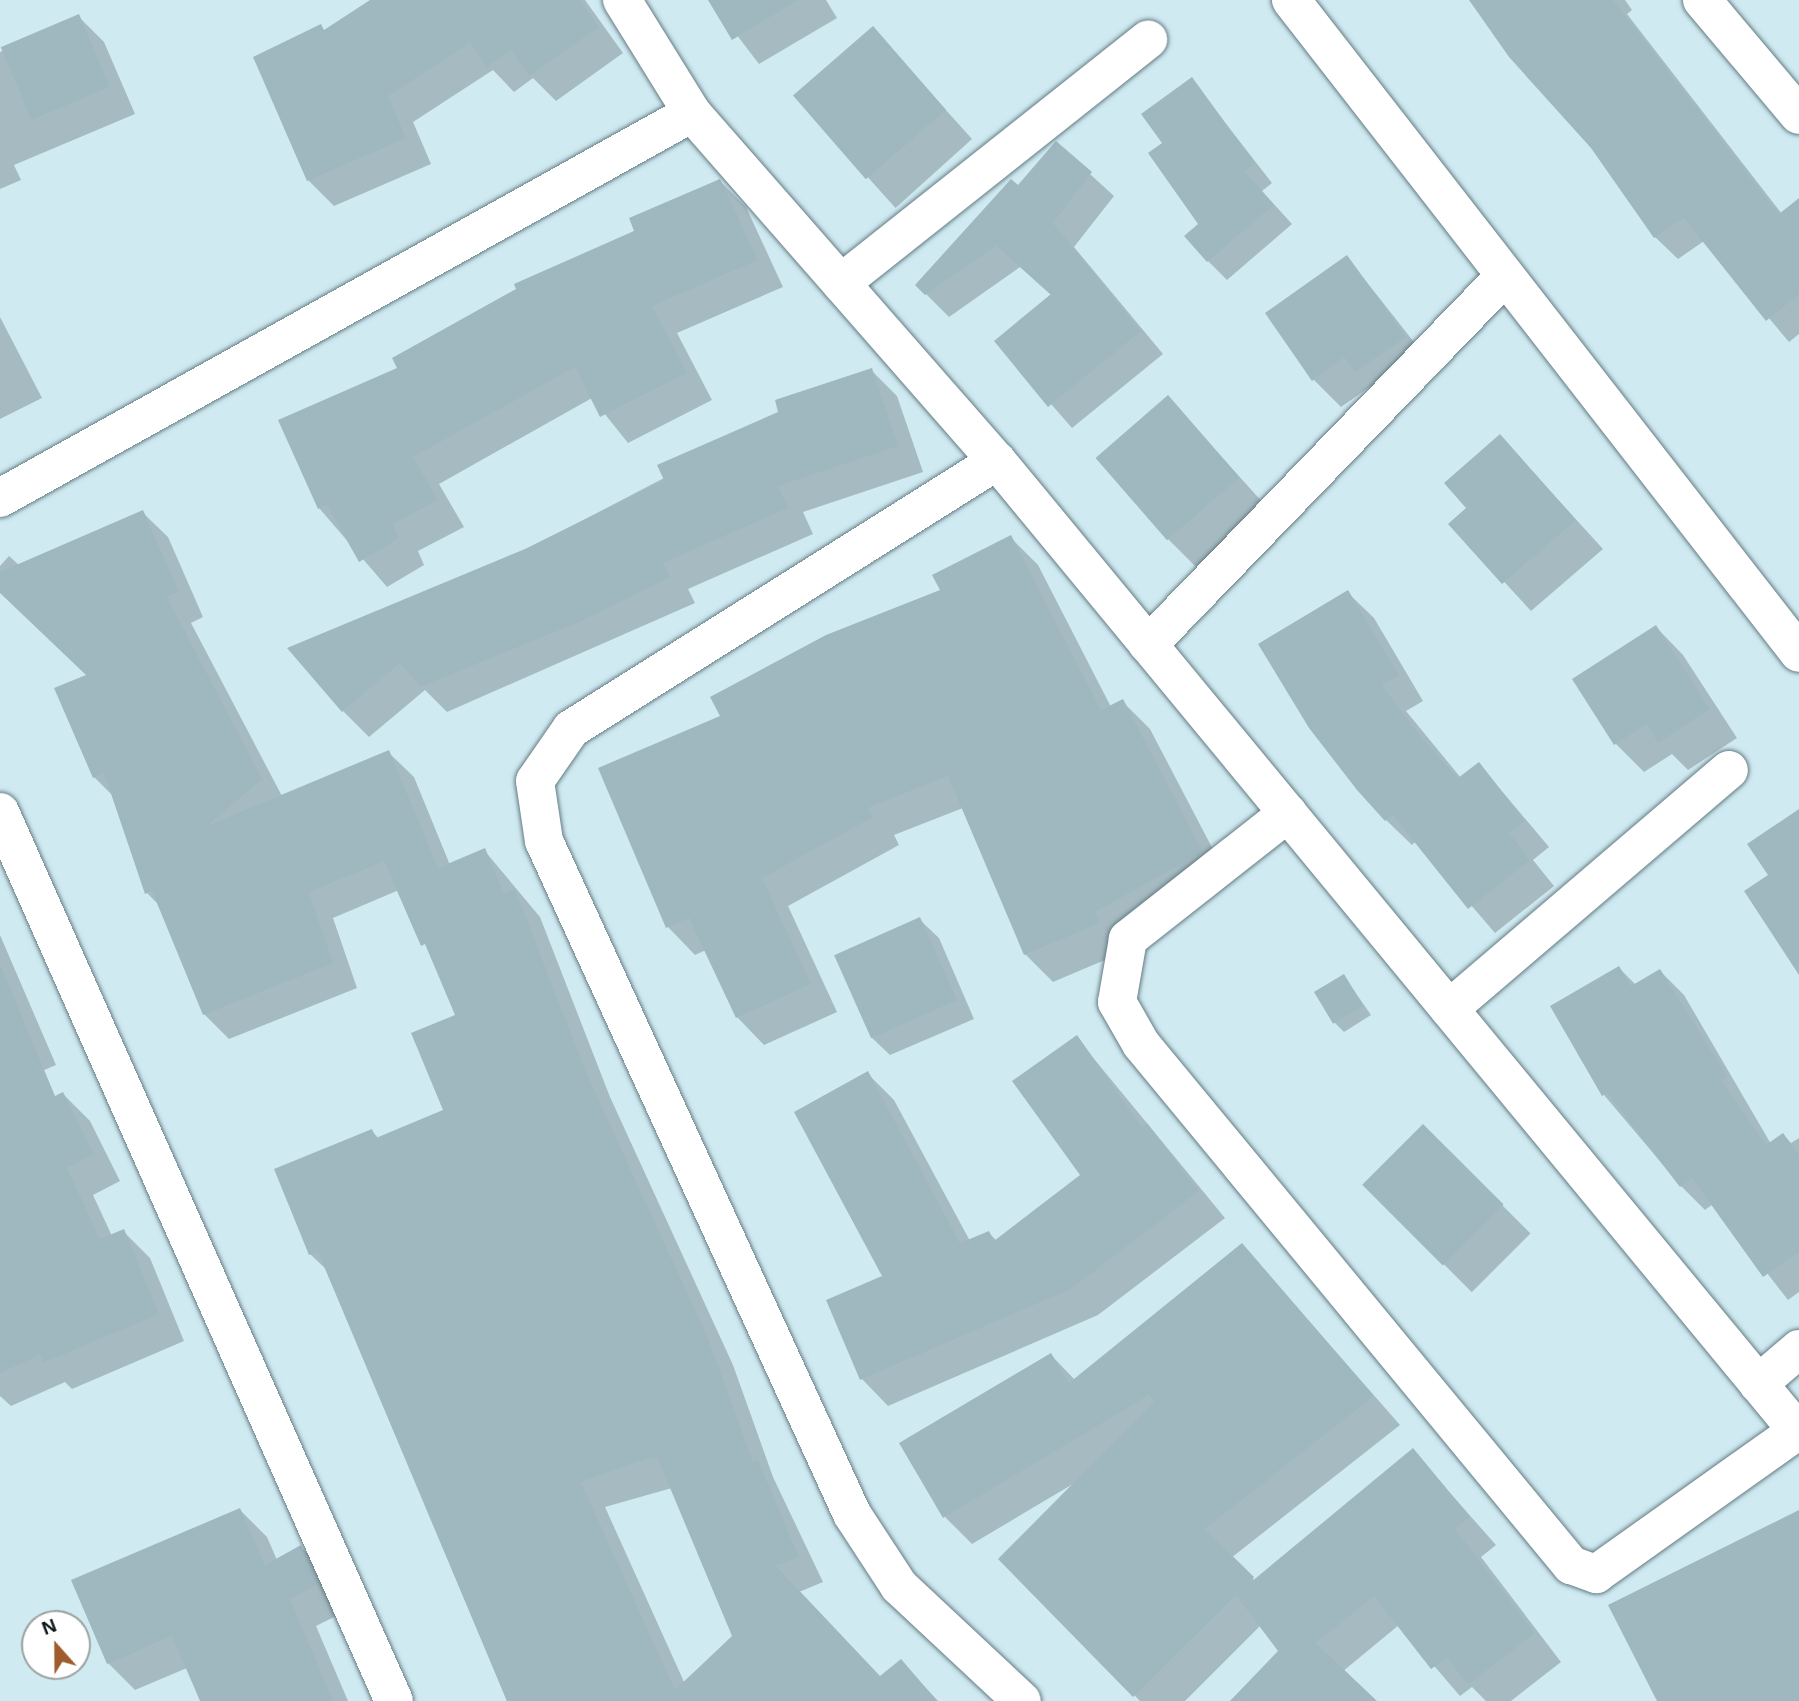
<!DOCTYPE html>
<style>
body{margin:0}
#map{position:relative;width:1799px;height:1701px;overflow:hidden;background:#d0eaf2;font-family:Helvetica,sans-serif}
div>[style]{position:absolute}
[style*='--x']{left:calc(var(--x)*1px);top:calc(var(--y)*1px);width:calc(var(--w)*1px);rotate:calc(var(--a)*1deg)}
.shadow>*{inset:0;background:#0003;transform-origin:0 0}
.building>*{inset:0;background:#9fb8bf;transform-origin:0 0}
.roads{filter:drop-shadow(0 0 2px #647c83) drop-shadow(0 0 2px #647c83)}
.minor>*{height:38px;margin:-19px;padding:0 19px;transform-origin:19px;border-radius:19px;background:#fff}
span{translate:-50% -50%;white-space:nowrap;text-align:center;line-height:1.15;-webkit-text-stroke:5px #fff;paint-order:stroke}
.north{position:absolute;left:21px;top:1610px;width:70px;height:70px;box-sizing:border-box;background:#fff;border:2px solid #9da1a1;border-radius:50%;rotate:339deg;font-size:19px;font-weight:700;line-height:28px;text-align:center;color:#0a1315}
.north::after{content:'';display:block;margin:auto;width:24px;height:32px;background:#9f5c2d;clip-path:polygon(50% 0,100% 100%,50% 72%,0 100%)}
</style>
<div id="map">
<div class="shadow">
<i style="clip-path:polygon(443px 0,585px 0,623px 53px,556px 101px,533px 78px,514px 92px,493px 70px,413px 122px,431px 164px,334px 206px,308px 180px)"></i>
<i style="clip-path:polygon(710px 0,826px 0,837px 18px,759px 64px)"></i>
<i style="clip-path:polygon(1471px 0,1625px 0,1632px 10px,1627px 14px,1782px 214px,1799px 202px,1799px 334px,1789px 342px,1704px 241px,1678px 259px,1655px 237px,1592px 147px)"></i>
<i style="clip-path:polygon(78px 16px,104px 42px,135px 114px,14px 165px,21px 180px,0 189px,0 52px)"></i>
<i style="left:873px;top:29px;width:148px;height:103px;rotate:48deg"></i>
<i style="clip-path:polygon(1192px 80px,1272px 183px,1262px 191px,1292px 224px,1227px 280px,1208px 261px,1201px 224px,1164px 144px)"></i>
<i style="clip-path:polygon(1056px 143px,1114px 196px,1074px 247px,1163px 354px,1072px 428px,996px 341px,1052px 296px,1020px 267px,949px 317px,926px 294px)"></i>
<i style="clip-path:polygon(720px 181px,746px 207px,783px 287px,677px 333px,712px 400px,628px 443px,592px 398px,439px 484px,464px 527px,418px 551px,424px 565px,387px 587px,319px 508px,400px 368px)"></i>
<i style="clip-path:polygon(1347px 257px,1432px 365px,1384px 399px,1371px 386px,1341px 407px,1313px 379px)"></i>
<i style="clip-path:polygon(0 317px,42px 398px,0 419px)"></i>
<i style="clip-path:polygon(871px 370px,897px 396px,923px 472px,803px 512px,813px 534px,688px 589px,695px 603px,447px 712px,425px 690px,369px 737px,343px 711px,526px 550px)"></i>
<i style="clip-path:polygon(1168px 398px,1266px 506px,1196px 567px,1168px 539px)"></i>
<i style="clip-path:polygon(1500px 436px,1603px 549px,1531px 611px,1451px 524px,1469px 508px)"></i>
<i style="clip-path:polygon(evenodd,142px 512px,168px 537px,203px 617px,191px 623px,282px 796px,388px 752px,414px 777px,450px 865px,484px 850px,540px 917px,610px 1097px,733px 1365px,773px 1477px,823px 1582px,799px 1592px,881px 1678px,901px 1661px,938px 1701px,507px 1701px,328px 1271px,310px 1254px,372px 1131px,379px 1139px,445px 1111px,458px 1016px,432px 954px,399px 890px,333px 918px,357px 988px,229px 1039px,204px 1014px,160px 906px,147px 893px,113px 796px,94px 777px,88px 676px,0 592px,0 566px,9px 556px,19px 565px,142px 512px,672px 1488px,734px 1637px,685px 1684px,605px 1507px,672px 1488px)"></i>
<i style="clip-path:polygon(1010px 537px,1038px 565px,1111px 707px,1122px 701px,1150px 729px,1229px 880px,1126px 951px,1053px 982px,1025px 954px,963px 808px,894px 835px,899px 845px,788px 906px,837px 1012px,764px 1045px,737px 1017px,706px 950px,695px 955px,668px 927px,600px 769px,723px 716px,942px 591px)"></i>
<i style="clip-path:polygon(1348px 593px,1374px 618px,1423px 701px,1406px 711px,1461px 778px,1479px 764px,1549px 847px,1533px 860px,1554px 886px,1495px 933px,1416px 841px,1412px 845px,1386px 820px)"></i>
<i style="clip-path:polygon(1656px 627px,1683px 655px,1737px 738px,1688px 770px,1672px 754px,1644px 772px,1616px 744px,1574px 680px)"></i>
<i style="clip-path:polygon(920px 920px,939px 938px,974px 1019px,890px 1055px,871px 1037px)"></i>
<i style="clip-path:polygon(0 935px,56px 1065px,0 1089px)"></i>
<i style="clip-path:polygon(1619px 968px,1636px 985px,1660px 971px,1684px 995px,1771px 1144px,1783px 1135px,1791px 1143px,1799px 1138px,1799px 1292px,1788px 1300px,1713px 1204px,1705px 1210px,1681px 1186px,1604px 1095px)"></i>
<i style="clip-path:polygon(1344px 976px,1371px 1015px,1344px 1032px,1335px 1023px)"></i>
<i style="clip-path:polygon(1076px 1037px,1225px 1218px,1098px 1315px,888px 1406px,862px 1379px,884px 1277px,868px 1074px,894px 1100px,970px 1241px,989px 1233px,997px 1241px,1082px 1175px)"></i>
<i style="clip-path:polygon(63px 1094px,90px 1121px,120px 1181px,93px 1195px,112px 1236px,123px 1231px,150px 1258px,184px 1341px,72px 1389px,65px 1382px,11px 1406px,0 1396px,0 1126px)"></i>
<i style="left:1423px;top:1126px;width:152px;height:83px;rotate:45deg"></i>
<i style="clip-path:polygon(1242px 1245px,1400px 1425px,1231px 1558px,1255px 1581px,1413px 1451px,1496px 1545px,1481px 1557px,1561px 1662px,1511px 1701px,1486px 1701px,1472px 1687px,1460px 1696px,1399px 1625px,1342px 1672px,1371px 1701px,1233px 1701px,1280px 1652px,1261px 1625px,1185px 1701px,1140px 1701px,1001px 1559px,1073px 1484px,972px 1544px,945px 1517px,1051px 1355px,1075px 1380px)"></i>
<i style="clip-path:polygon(240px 1510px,267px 1537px,277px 1560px,301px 1547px,328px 1574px,344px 1612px,316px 1626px,348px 1701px,202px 1701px,187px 1668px,135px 1690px,108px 1663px)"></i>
</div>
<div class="building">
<i style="clip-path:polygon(370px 0,580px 0,599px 27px,529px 76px,511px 50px,487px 67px,470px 43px,388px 96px,406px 138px,307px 181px,253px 57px,321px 24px,324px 30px)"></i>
<i style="clip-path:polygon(708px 0,798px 0,732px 40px)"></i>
<i style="clip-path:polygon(1469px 0,1613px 0,1779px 214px,1799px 198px,1799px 294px,1766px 321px,1684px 218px,1654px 238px,1591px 148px,1509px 57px)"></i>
<i style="left:79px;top:14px;width:79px;height:85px;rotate:67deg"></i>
<i style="left:873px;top:26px;width:111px;height:106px;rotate:49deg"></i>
<i style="clip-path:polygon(1192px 77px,1255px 164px,1245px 171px,1274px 205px,1207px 262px,1184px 236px,1198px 224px,1148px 153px,1162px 143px,1141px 114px)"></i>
<i style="clip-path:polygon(1056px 141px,1092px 172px,1053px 223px,1141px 331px,1048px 407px,994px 341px,1051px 294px,996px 246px,925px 295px,915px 285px,1011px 179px,1018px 185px)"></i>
<i style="clip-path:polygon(720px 179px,758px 260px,652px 306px,687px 373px,600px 417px,575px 367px,413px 457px,438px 500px,392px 524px,399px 538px,359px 562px,327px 505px,318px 509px,278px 420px,397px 368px,392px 358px,516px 289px,514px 284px,634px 231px,629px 218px)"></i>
<i style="clip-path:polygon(1347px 255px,1406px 337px,1355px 372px,1344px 357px,1312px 381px,1265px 313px)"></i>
<i style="clip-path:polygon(872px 368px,898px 446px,778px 486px,788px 508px,663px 563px,670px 577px,577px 623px,420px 687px,400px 663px,342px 712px,287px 648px,525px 549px,664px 480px,657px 465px,778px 412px,775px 400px)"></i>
<i style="left:1168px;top:395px;width:109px;height:96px;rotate:49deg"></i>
<i style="clip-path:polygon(1500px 434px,1576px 520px,1502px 584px,1448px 524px,1466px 508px,1444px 483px)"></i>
<i style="clip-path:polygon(evenodd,143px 510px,179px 592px,167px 597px,262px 779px,207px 826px,389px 750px,438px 868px,485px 848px,504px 894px,515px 889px,585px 1070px,708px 1338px,753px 1462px,758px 1460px,799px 1557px,776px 1566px,880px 1676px,901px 1659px,937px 1701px,507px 1701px,318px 1252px,309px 1255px,274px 1169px,372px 1129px,376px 1138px,443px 1110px,411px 1033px,455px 1015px,425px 944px,421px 946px,384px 861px,309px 892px,333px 963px,203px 1015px,152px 891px,145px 894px,104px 773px,93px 778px,54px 688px,86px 675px,0 593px,0 572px,143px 510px,649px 1458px,658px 1459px,732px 1636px,675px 1690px,581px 1482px,649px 1458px)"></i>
<i style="clip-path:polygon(1011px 535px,1101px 710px,1123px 699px,1203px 852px,1095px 912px,1100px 923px,1024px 955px,948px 776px,868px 808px,873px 817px,762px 878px,811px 984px,736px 1018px,689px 918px,666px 928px,598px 768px,720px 716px,710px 697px,826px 635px,940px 590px,932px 575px)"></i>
<i style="clip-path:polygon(1348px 590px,1399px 675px,1382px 685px,1421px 737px,1458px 778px,1479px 762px,1525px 821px,1509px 833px,1530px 860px,1468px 909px,1392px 814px,1385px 821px,1357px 790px,1309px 728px,1258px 644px)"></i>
<i style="clip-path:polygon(1656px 625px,1710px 709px,1658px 743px,1647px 724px,1614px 745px,1572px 679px)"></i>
<i style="clip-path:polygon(1799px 809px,1799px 975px,1744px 891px,1768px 875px,1747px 844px)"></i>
<i style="left:920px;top:917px;width:91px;height:94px;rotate:66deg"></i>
<i style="clip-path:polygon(0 964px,55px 1096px,63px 1092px,94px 1154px,67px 1168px,100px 1239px,124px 1229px,159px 1314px,43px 1363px,40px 1355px,0 1373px)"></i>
<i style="clip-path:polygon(1619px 966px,1631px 986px,1660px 969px,1727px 1076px,1722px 1081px,1766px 1145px,1783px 1133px,1799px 1155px,1799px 1252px,1763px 1277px,1692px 1178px,1680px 1187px,1607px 1093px,1602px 1096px,1550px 1006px)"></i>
<i style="left:1344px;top:974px;width:37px;height:35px;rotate:59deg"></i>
<i style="clip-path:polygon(1077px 1035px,1142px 1127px,1147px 1123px,1199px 1191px,1071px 1289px,860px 1380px,826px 1300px,882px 1276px,794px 1112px,868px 1071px,960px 1243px,989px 1231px,994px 1241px,1080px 1175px,1012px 1081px)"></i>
<i style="left:1423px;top:1124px;width:114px;height:86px;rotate:45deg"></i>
<i style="clip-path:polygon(1242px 1243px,1374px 1396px,1205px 1529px,1254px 1577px,1251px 1582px,1413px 1448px,1470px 1517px,1455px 1529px,1535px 1633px,1468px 1685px,1447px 1658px,1431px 1669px,1374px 1596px,1316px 1643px,1377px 1701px,1230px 1701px,1278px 1651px,1236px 1595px,1133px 1697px,998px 1559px,1154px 1402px,1149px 1395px,943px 1518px,899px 1443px,1051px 1353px,1069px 1383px)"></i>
<i style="clip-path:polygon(240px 1508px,265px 1565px,301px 1545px,318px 1584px,290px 1599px,333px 1701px,200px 1701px,172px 1636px,107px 1664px,71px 1580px)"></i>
<i style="clip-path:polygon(1799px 1510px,1799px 1701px,1657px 1701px,1608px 1605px)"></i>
</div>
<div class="roads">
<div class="minor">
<i style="--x:622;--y:0;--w:133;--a:58.2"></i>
<i style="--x:692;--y:113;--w:463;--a:48.8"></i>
<i style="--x:997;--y:461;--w:1260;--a:50.47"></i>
<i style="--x:1291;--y:0;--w:827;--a:52.12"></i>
<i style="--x:1702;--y:0;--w:150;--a:49.9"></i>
<i style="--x:841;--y:283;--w:392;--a:-38.4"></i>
<i style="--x:997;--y:461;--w:503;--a:147.83"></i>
<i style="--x:571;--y:729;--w:63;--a:124.7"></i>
<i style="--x:535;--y:781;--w:61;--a:81.5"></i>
<i style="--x:544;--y:841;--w:740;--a:65.41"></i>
<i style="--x:852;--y:1514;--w:86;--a:56.9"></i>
<i style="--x:899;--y:1586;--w:168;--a:43.1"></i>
<i style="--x:0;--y:498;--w:792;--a:-29.09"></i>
<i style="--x:1148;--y:645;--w:513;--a:-45.95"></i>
<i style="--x:0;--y:812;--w:972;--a:66.1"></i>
<i style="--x:1288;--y:813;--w:204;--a:141.8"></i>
<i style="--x:1128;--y:939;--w:64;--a:99.9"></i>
<i style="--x:1117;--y:1002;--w:48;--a:60.3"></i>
<i style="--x:1141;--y:1044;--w:676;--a:50.47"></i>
<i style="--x:1571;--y:1565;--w:27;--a:20"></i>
<i style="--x:1596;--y:1574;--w:247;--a:-35.4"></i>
<i style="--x:1449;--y:1009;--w:368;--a:-40.5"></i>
<i style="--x:1758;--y:1384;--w:54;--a:-40.5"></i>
</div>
</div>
<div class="north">N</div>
</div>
